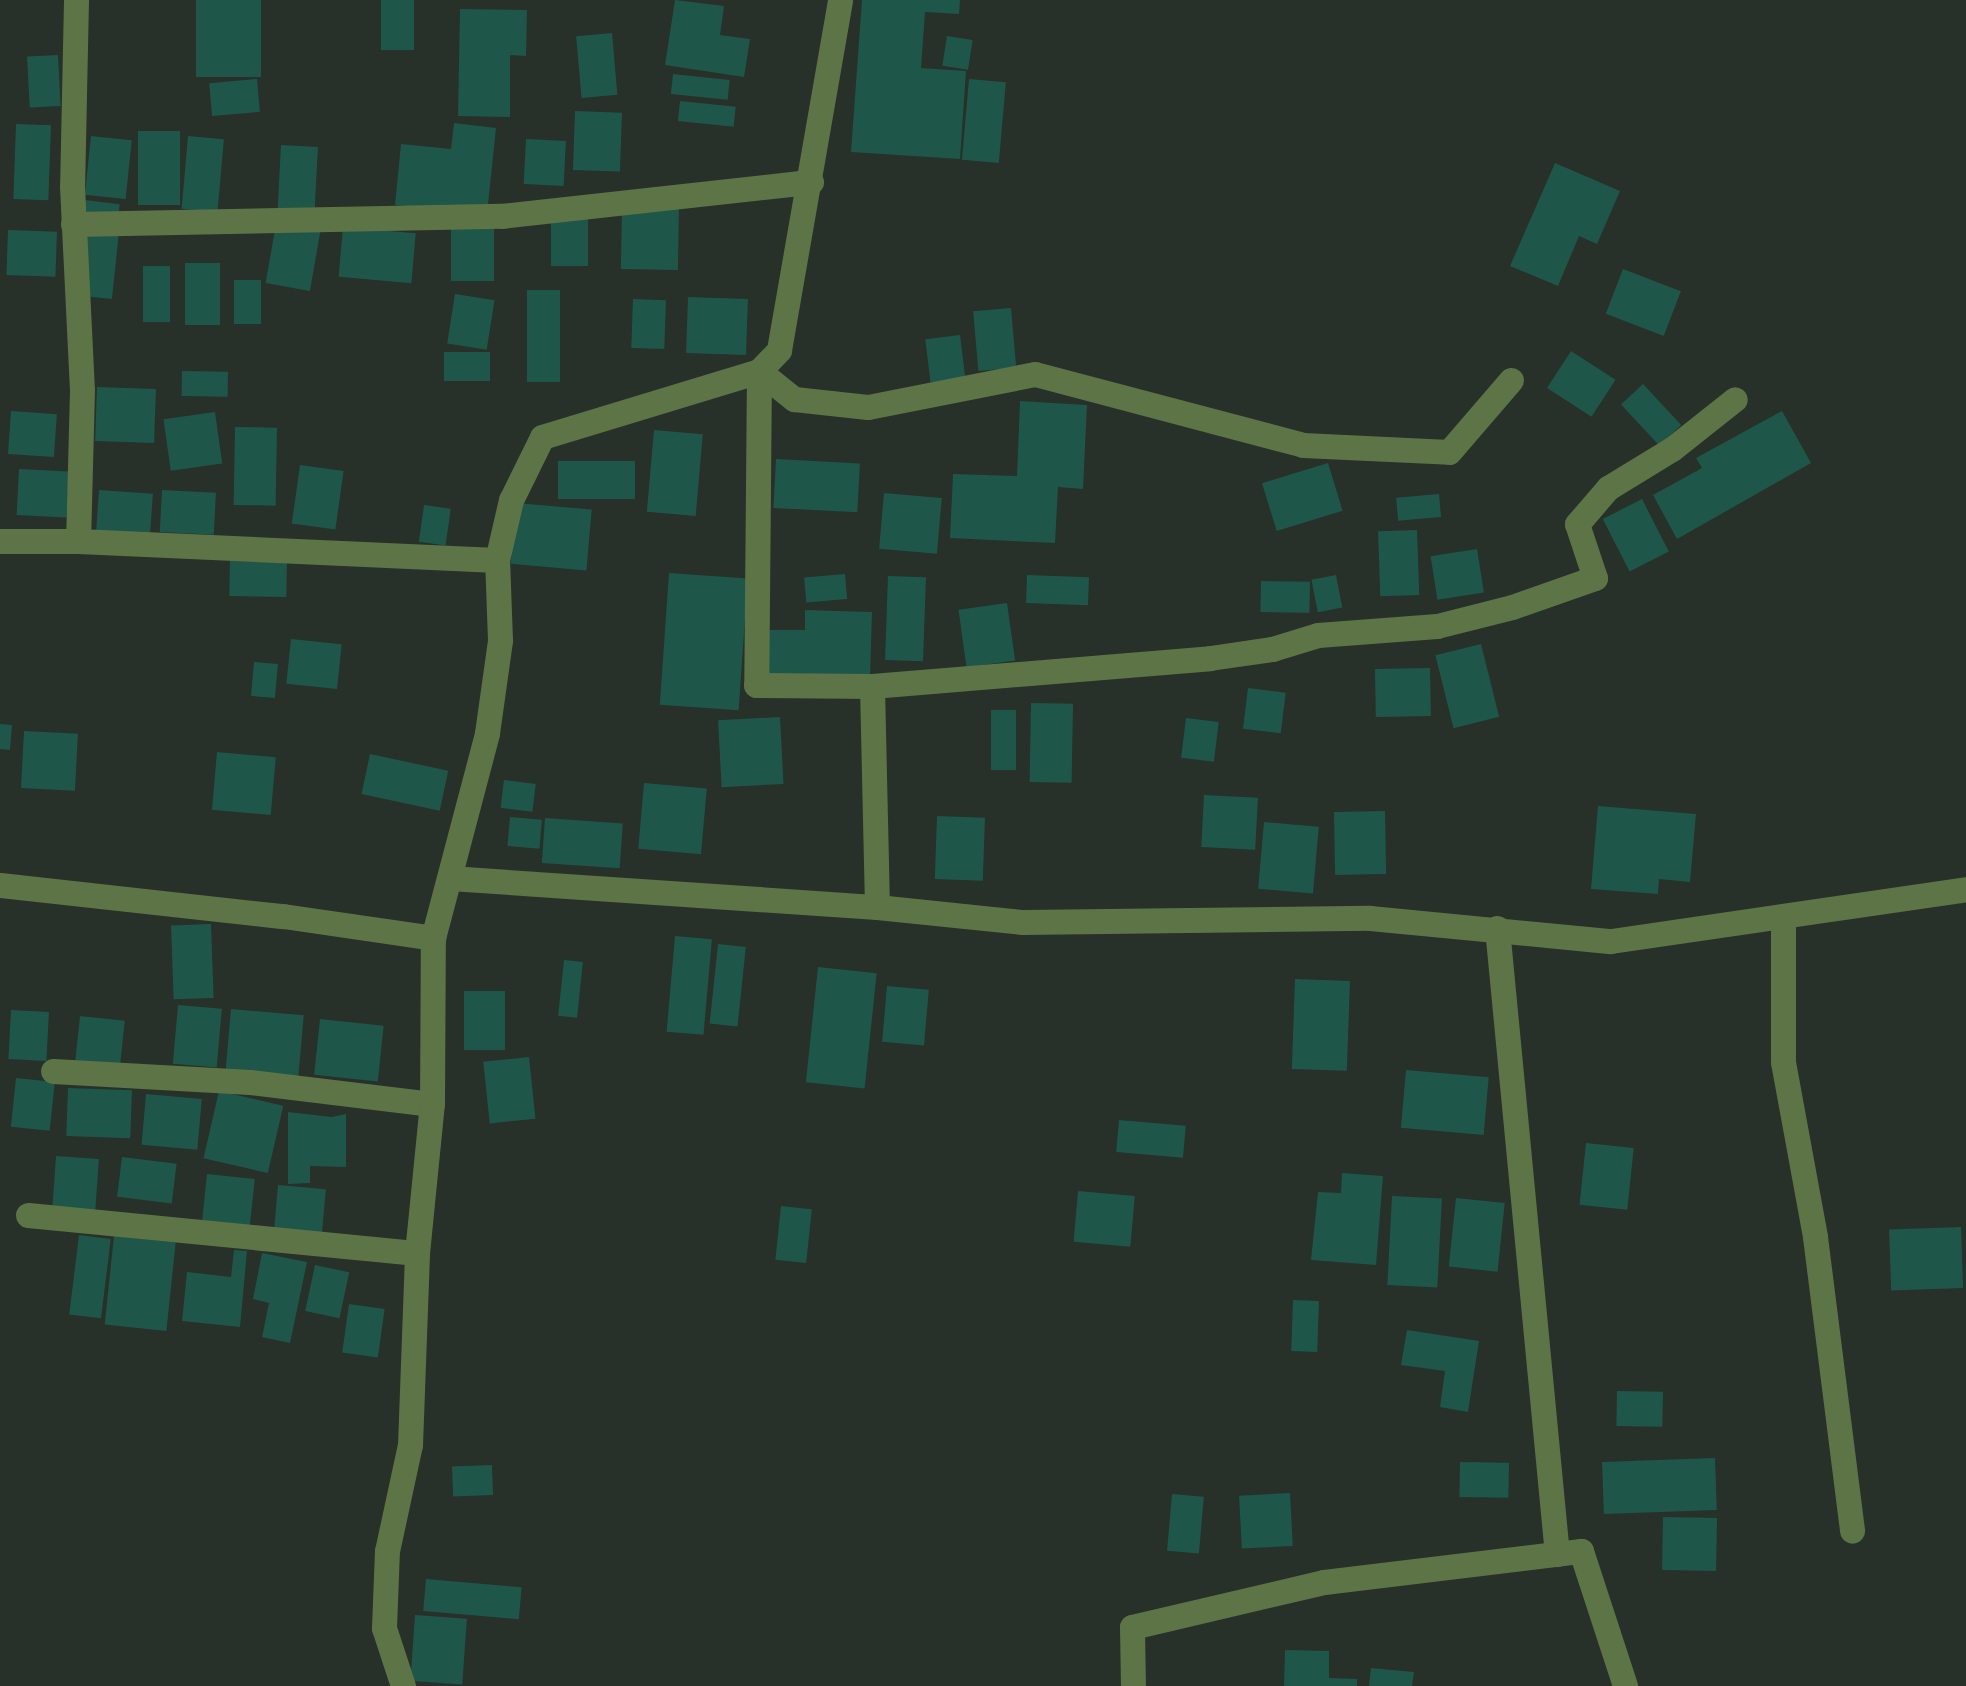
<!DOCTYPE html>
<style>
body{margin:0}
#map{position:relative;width:1966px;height:1686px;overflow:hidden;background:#273029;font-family:"Source Sans 3",sans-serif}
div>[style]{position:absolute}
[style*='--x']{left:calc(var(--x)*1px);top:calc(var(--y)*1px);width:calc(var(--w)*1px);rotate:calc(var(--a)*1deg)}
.building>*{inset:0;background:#1f564a;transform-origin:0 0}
.minor>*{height:25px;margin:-12.5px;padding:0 12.5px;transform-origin:12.5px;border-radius:12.5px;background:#5d7446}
span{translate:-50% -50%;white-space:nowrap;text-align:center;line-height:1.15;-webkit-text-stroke:10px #1d2720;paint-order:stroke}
</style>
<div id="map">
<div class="building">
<i style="left:196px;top:0;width:65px;height:77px"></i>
<i style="left:381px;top:0;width:33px;height:50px"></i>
<i style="clip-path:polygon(675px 0,724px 6px,720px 35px,750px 39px,744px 77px,665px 65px)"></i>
<i style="clip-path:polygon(862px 0,960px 0,959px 14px,925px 12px,921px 68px,966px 71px,960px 159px,851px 152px)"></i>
<i style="clip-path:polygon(460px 9px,527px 10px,526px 56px,510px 55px,510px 117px,458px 116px)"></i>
<i style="left:612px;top:33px;width:62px;height:36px;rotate:85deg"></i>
<i style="left:947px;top:36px;width:26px;height:30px;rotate:9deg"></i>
<i style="left:58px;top:55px;width:51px;height:31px;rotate:87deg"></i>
<i style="left:673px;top:74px;width:57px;height:20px;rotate:6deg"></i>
<i style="left:257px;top:79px;width:33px;height:48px;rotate:85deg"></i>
<i style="left:969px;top:79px;width:37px;height:81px;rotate:5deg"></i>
<i style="left:680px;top:101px;width:56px;height:20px;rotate:6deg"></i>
<i style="left:575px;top:111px;width:47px;height:59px;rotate:2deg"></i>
<i style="clip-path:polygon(454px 123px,496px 128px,487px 214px,395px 205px,401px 144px,451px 149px)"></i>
<i style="left:16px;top:124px;width:35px;height:75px;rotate:2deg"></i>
<i style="left:138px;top:131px;width:42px;height:74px"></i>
<i style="left:91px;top:136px;width:41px;height:59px;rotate:6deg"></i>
<i style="left:188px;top:136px;width:36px;height:73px;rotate:5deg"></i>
<i style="left:526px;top:139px;width:40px;height:45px;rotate:3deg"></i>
<i style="left:281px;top:145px;width:37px;height:66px;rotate:3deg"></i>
<i style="clip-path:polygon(1555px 163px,1620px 191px,1597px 244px,1579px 236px,1558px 286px,1510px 266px)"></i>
<i style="left:85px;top:200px;width:35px;height:15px;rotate:7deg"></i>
<i style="left:622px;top:207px;width:57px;height:62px;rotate:1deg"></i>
<i style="left:588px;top:212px;width:54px;height:37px;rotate:90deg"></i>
<i style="left:276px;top:224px;width:45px;height:60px;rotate:10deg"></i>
<i style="left:451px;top:226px;width:43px;height:55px"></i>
<i style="left:343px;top:227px;width:73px;height:50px;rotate:5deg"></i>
<i style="left:8px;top:230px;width:49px;height:45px;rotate:2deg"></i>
<i style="left:88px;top:230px;width:31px;height:66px;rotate:6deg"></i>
<i style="left:185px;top:263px;width:35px;height:62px"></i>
<i style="left:143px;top:266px;width:27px;height:56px"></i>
<i style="left:1623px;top:269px;width:62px;height:48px;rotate:21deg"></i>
<i style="left:234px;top:280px;width:27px;height:44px"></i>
<i style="left:527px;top:290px;width:33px;height:92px"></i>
<i style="left:455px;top:294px;width:40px;height:50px;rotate:9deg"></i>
<i style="left:688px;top:297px;width:60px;height:56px;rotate:2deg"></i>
<i style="left:633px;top:299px;width:33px;height:49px;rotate:2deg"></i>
<i style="left:1011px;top:308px;width:60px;height:38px;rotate:85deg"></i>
<i style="left:960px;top:335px;width:46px;height:35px;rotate:83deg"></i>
<i style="left:1571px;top:351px;width:53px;height:44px;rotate:33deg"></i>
<i style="left:490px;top:352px;width:29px;height:46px;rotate:90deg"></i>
<i style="left:182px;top:371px;width:46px;height:25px;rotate:1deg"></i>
<i style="left:1643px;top:384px;width:56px;height:30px;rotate:47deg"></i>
<i style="left:97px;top:387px;width:59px;height:54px;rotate:2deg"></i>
<i style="clip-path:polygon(1020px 401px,1087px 405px,1083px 489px,1058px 487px,1055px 543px,950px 538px,953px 474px,1017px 476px)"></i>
<i style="left:11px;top:411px;width:46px;height:43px;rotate:4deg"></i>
<i style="clip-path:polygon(1782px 411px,1811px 463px,1677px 539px,1653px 495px,1702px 468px,1696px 458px)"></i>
<i style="left:215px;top:412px;width:52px;height:52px;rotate:82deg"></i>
<i style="left:235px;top:427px;width:42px;height:78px;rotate:1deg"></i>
<i style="left:654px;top:430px;width:49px;height:82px;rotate:5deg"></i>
<i style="left:776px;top:459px;width:84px;height:49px;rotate:3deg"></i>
<i style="left:558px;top:461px;width:77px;height:38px"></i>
<i style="left:1328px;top:463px;width:50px;height:69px;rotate:73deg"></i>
<i style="left:300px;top:465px;width:44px;height:59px;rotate:8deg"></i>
<i style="left:19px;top:469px;width:50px;height:46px;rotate:3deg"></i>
<i style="left:99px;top:490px;width:54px;height:42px;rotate:4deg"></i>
<i style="left:162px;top:490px;width:54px;height:42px;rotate:3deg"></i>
<i style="left:884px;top:493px;width:58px;height:56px;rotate:5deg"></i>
<i style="left:1439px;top:494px;width:23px;height:43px;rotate:85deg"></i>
<i style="left:1642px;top:499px;width:59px;height:44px;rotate:63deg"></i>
<i style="left:516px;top:503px;width:76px;height:61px;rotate:5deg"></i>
<i style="left:424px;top:505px;width:27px;height:37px;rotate:8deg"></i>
<i style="left:1417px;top:530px;width:65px;height:39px;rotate:88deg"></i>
<i style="left:1477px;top:549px;width:44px;height:47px;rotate:81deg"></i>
<i style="left:230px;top:556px;width:57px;height:40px;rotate:1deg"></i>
<i style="left:669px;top:573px;width:79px;height:132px;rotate:4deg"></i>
<i style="left:845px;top:574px;width:25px;height:41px;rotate:85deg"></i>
<i style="left:1027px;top:575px;width:62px;height:28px;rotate:2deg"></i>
<i style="left:1336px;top:575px;width:33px;height:25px;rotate:79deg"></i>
<i style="left:888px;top:576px;width:38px;height:84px;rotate:2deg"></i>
<i style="left:1261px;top:581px;width:49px;height:31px;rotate:1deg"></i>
<i style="left:1007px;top:603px;width:58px;height:49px;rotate:82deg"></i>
<i style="clip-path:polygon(805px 610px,872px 612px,870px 679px,768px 676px,769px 630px,805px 630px)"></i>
<i style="left:291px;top:639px;width:51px;height:45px;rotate:6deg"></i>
<i style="left:1481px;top:644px;width:75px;height:47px;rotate:76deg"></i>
<i style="left:254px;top:662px;width:24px;height:34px;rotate:5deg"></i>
<i style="left:1430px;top:668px;width:48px;height:55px;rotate:89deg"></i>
<i style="left:1248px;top:688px;width:38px;height:41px;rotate:7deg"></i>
<i style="left:1031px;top:703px;width:42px;height:79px;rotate:1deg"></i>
<i style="left:991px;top:710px;width:25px;height:60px"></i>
<i style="left:780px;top:717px;width:67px;height:62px;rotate:87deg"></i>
<i style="left:1186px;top:718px;width:33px;height:40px;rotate:7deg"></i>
<i style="clip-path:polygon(0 724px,12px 725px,10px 750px,0 749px)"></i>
<i style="left:24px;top:731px;width:54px;height:57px;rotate:3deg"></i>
<i style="left:217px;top:752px;width:59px;height:58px;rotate:5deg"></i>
<i style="left:370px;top:754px;width:80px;height:41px;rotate:12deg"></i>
<i style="left:504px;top:780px;width:32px;height:28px;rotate:7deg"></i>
<i style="left:644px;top:783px;width:63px;height:66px;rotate:5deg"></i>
<i style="left:1204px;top:795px;width:54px;height:52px;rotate:3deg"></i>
<i style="clip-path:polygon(1598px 806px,1696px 814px,1690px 882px,1659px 879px,1658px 894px,1591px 889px)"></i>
<i style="left:1385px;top:811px;width:63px;height:51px;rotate:89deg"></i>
<i style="left:937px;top:816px;width:48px;height:63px;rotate:2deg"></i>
<i style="left:510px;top:817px;width:32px;height:29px;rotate:5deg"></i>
<i style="left:545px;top:818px;width:78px;height:45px;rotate:4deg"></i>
<i style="left:1264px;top:822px;width:55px;height:67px;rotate:5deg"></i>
<i style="left:211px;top:924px;width:74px;height:40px;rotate:88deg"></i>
<i style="left:675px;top:936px;width:37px;height:96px;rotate:5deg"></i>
<i style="left:718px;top:944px;width:28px;height:80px;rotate:6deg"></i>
<i style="left:564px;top:960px;width:19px;height:56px;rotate:6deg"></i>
<i style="left:818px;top:967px;width:59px;height:116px;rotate:6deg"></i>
<i style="left:1295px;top:979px;width:55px;height:90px;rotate:2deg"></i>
<i style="left:887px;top:986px;width:42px;height:56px;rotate:5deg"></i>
<i style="left:464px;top:991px;width:41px;height:59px"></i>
<i style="left:178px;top:1005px;width:44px;height:59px;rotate:5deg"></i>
<i style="left:231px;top:1009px;width:73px;height:61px;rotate:5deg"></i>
<i style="left:11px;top:1010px;width:38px;height:49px;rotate:3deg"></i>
<i style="left:80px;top:1016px;width:45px;height:48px;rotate:6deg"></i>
<i style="left:320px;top:1019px;width:64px;height:56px;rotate:6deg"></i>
<i style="left:529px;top:1057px;width:62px;height:46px;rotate:84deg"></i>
<i style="left:1406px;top:1070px;width:83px;height:58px;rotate:5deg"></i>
<i style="left:16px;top:1078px;width:39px;height:49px;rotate:6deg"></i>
<i style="left:68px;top:1088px;width:64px;height:48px;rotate:2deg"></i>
<i style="left:219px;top:1091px;width:66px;height:69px;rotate:13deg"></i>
<i style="left:146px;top:1094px;width:56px;height:51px;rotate:5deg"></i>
<i style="clip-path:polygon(288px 1112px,332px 1117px,346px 1114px,346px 1167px,310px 1166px,310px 1183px,288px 1184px)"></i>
<i style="left:1119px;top:1120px;width:67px;height:32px;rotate:5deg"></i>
<i style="left:1586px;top:1143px;width:48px;height:62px;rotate:6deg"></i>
<i style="left:56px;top:1156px;width:43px;height:54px;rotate:4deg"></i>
<i style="left:122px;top:1157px;width:55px;height:40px;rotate:7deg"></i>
<i style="clip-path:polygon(1342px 1173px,1383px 1176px,1376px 1265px,1311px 1260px,1318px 1192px,1341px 1193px)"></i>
<i style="left:207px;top:1174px;width:48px;height:47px;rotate:6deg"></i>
<i style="left:278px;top:1185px;width:48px;height:52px;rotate:5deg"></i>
<i style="left:1078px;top:1191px;width:57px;height:51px;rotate:5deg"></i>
<i style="left:1392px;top:1196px;width:50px;height:89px;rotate:3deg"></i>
<i style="left:1456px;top:1198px;width:49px;height:69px;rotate:6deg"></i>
<i style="left:781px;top:1206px;width:31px;height:54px;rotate:6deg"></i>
<i style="left:1961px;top:1227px;width:61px;height:72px;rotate:88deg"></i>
<i style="left:79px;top:1235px;width:32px;height:80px;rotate:7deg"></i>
<i style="left:114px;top:1236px;width:62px;height:89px;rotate:6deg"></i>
<i style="clip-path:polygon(234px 1250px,247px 1251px,240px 1327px,182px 1321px,187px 1272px,231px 1277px)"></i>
<i style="clip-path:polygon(262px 1253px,307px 1262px,290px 1343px,262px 1337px,269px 1303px,253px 1299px)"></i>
<i style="left:315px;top:1265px;width:35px;height:47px;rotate:12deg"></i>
<i style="left:1293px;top:1300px;width:26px;height:51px;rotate:2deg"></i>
<i style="left:349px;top:1304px;width:36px;height:49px;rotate:8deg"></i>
<i style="clip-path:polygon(1407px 1330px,1479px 1341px,1468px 1412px,1440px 1407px,1445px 1371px,1401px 1365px)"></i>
<i style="left:1617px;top:1391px;width:46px;height:35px;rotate:1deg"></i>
<i style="left:1715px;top:1458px;width:52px;height:113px;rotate:88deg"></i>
<i style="left:1460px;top:1462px;width:49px;height:35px;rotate:1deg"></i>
<i style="left:492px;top:1465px;width:30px;height:40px;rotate:88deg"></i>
<i style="left:1290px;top:1493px;width:53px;height:51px;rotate:87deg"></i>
<i style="left:1172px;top:1494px;width:32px;height:57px;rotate:5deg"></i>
<i style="left:1663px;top:1517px;width:54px;height:53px;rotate:1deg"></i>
<i style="left:426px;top:1579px;width:96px;height:32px;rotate:5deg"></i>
<i style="left:415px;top:1615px;width:52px;height:66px;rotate:4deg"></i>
<i style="clip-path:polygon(1285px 1650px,1329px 1651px,1329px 1678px,1357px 1679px,1357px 1686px,1284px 1686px)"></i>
<i style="clip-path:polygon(1371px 1668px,1414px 1672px,1412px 1686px,1369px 1686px)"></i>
</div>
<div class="minor">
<i style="--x:76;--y:0;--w:186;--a:91.2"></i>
<i style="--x:72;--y:186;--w:204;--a:87.2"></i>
<i style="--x:82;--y:390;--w:151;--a:91.5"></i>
<i style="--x:78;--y:541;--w:419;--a:2.6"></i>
<i style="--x:73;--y:224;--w:428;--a:-1.1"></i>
<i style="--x:501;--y:216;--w:312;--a:-6.3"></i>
<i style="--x:759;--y:371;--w:45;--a:38.7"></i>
<i style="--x:794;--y:399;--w:74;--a:6.2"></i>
<i style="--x:868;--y:407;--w:170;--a:-11.2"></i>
<i style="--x:1035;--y:374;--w:277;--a:14.8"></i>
<i style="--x:1303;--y:445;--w:146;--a:2.7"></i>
<i style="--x:1449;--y:452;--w:95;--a:-49.3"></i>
<i style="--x:759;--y:371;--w:314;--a:90.5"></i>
<i style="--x:756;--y:685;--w:116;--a:0.5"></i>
<i style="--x:0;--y:541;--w:78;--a:0"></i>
<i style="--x:450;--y:878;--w:428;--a:3.9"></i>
<i style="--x:877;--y:907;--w:147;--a:5.9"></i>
<i style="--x:1023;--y:922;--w:347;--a:-0.7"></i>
<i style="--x:1370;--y:918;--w:242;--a:5.5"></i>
<i style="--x:1611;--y:941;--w:359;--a:-8.3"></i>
<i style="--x:0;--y:885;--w:285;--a:6.3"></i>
<i style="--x:283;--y:916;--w:152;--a:8.3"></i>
<i style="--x:877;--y:907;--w:221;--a:-91.3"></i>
<i style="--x:872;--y:686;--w:339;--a:-4.7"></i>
<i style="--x:1210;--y:658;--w:63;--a:-8.3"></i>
<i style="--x:1272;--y:649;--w:48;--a:-16.9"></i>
<i style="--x:1318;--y:635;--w:119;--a:-4.3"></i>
<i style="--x:1437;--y:626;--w:77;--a:-14.2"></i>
<i style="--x:1512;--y:607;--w:88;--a:-19.3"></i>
<i style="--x:1595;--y:578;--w:57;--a:-108.4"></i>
<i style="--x:1577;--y:524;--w:48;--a:-49.3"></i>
<i style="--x:1608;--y:488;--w:75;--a:-31.4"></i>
<i style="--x:1672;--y:449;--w:80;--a:-38.4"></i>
<i style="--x:1783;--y:918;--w:144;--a:90"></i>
<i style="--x:1783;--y:1062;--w:178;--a:79.6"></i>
<i style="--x:1815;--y:1237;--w:296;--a:82.8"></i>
<i style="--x:1497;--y:928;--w:629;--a:84.53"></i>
<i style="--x:53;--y:1071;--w:197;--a:3.2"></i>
<i style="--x:250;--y:1082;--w:183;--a:6.9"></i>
<i style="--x:28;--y:1215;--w:391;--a:5.6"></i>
<i style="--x:403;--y:1686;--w:61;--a:-108.1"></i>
<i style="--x:384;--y:1628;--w:77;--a:-87.8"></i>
<i style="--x:387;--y:1551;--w:108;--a:-77.8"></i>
<i style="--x:410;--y:1445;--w:192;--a:-87.9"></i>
<i style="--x:417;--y:1253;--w:150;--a:-84.3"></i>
<i style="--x:432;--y:1104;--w:166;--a:-89.7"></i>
<i style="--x:433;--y:938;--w:212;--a:-75.2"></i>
<i style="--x:487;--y:733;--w:94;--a:-82"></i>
<i style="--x:500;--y:640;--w:80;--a:-92.1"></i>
<i style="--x:497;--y:560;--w:62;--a:-76.9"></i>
<i style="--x:511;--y:500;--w:70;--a:-63.8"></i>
<i style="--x:542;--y:437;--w:227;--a:-16.9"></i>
<i style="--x:759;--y:371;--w:29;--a:-46"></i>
<i style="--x:779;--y:350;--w:355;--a:-80.1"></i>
<i style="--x:1133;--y:1686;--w:59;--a:-91"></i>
<i style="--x:1132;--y:1627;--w:197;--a:-13.2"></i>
<i style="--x:1324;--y:1582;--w:259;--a:-6.9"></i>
<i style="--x:1581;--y:1551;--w:142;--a:71.9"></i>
</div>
</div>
